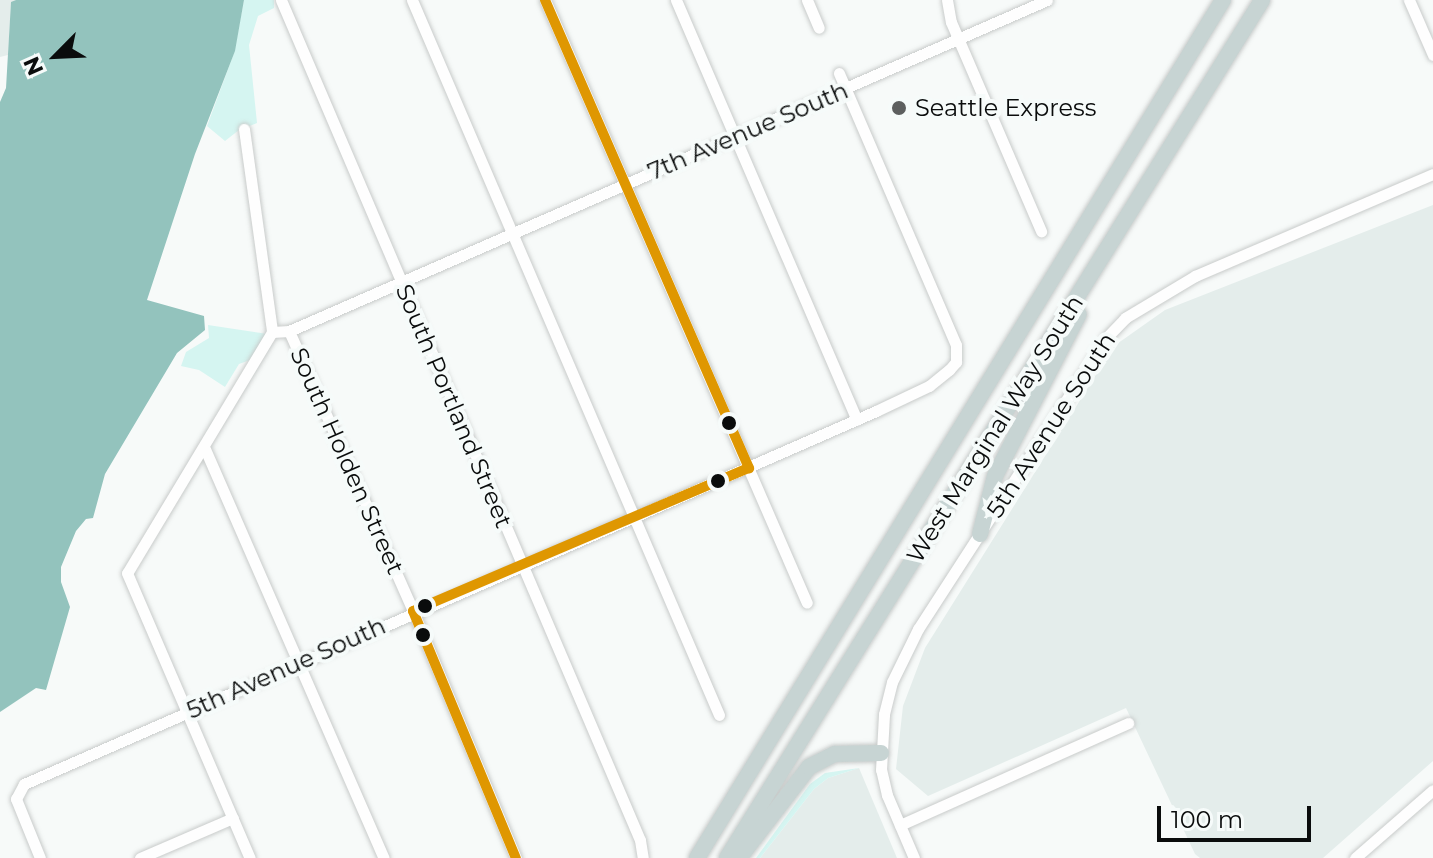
<!DOCTYPE html>
<style>
body{margin:0}
#map{position:relative;width:1433px;height:858px;overflow:hidden;background:#f7faf9;font-family:Montserrat,sans-serif}
div>[style]{position:absolute}
[style*='--x']{left:calc(var(--x)*1px);top:calc(var(--y)*1px);width:calc(var(--w)*1px);rotate:calc(var(--a)*1deg)}
.built>*{inset:0;background:#e4edeb}
.green>*{inset:0;background:#d5f5f1}
.water>*{inset:0;background:#93c3bd}
.roads{filter:drop-shadow(0 0 2px #c8cbca) drop-shadow(0 0 2px #c8cbca)}
.minor>*{height:11px;margin:-5.5px;padding:0 5.5px;transform-origin:5.5px;border-radius:5.5px;background:#fefefe}
.highway>*{height:16px;margin:-8px;padding:0 8px;transform-origin:8px;border-radius:8px;background:#c7d4d3}
.bus-1>*{height:10px;margin:-5px;padding:0 5px;transform-origin:5px;border-radius:5px;background:#df9701}
.dots>*{width:22px;height:22px;translate:-50% -50%;box-sizing:border-box;border:4px solid #f6fbfa;border-radius:50%}
span{translate:-50% -50%;white-space:nowrap;text-align:center;line-height:1.15;-webkit-text-stroke:8px #f6fbfa;paint-order:stroke}
.poi-label{font-size:24px;color:#0a0c0c}
.left{translate:0 -50%;text-align:left}
.street-label{font-size:24px;color:#0a0c0c}
.north{position:absolute;left:16px;top:16px;width:80px;height:80px;-webkit-text-stroke:6px #f6fbfa;paint-order:stroke;rotate:246deg;font-size:22px;font-weight:700;line-height:32px;text-align:center;color:#0a0c0c}
.north::after{content:'';display:block;margin:auto;width:28px;height:36px;background:#0a0c0c;clip-path:polygon(50% 0,100% 100%,50% 72%,0 100%)}
.scale{position:absolute;left:1157px;top:806px;width:154px;height:36px;box-sizing:border-box;border:4px solid #0a0c0c;border-top:0;padding-left:10px;font-size:24px;line-height:28px;white-space:nowrap;color:#0a0c0c;-webkit-text-stroke:6px #f6fbfa;paint-order:stroke}
</style>
<div id="map">
<div class="built">
<i style="clip-path:polygon(0 0,16px 0,11px 3px,8px 55px,0 57px)"></i>
<i style="clip-path:polygon(1433px 205px,1433px 761px,1323px 858px,1200px 858px,1195px 854px,1126px 708px,928px 796px,896px 769px,903px 706px,925px 648px,1114px 346px,1165px 310px)"></i>
<i style="clip-path:polygon(859px 768px,897px 858px,760px 858px,814px 789px,828px 778px)"></i>
</div>
<div class="green">
<i style="clip-path:polygon(244px 0,274px 0,274px 8px,258px 16px,249px 45px,257px 123px,239px 130px,225px 141px,207px 126px,234px 53px)"></i>
<i style="clip-path:polygon(208px 325px,268px 334px,250px 360px,239px 364px,225px 387px,199px 370px,181px 366px,186px 352px,209px 338px)"></i>
<i style="clip-path:polygon(859px 768px,828px 778px,814px 789px,760px 858px,756px 858px,810px 784px,825px 773px)"></i>
</div>
<div class="water">
<i style="clip-path:polygon(16px 0,244px 0,235px 51px,195px 154px,147px 300px,204px 316px,205px 330px,177px 353px,105px 474px,93px 518px,86px 519px,76px 531px,61px 567px,61px 582px,70px 607px,46px 690px,36px 688px,0 712px,0 102px,6px 88px,11px 2px)"></i>
</div>
<div class="roads">
<div class="minor">
<i style="--x:281;--y:0;--w:913;--a:66.86"></i>
<i style="--x:640;--y:840;--w:18;--a:81"></i>
<i style="--x:412;--y:0;--w:778;--a:66.76"></i>
<i style="--x:545;--y:0;--w:657;--a:66.52"></i>
<i style="--x:676;--y:0;--w:457;--a:66.7"></i>
<i style="--x:807;--y:0;--w:30;--a:67"></i>
<i style="--x:947;--y:0;--w:22;--a:80"></i>
<i style="--x:951;--y:22;--w:228;--a:66.7"></i>
<i style="--x:1409;--y:0;--w:60;--a:66.4"></i>
<i style="--x:244;--y:129;--w:205;--a:82.1"></i>
<i style="--x:272;--y:332;--w:281;--a:121"></i>
<i style="--x:127;--y:573;--w:310;--a:66.7"></i>
<i style="--x:289;--y:331;--w:306;--a:66.1"></i>
<i style="--x:413;--y:611;--w:268;--a:67.4"></i>
<i style="--x:272;--y:332;--w:17;--a:-3"></i>
<i style="--x:289;--y:331;--w:827;--a:-23.59"></i>
<i style="--x:205;--y:449;--w:446;--a:66.4"></i>
<i style="--x:900;--y:825;--w:250;--a:-24.1"></i>
<i style="--x:40;--y:858;--w:64;--a:-112.1"></i>
<i style="--x:16;--y:799;--w:17;--a:-62"></i>
<i style="--x:24;--y:784;--w:930;--a:-23.64"></i>
<i style="--x:876;--y:411;--w:59;--a:-25.3"></i>
<i style="--x:929;--y:386;--w:26;--a:-39"></i>
<i style="--x:949;--y:370;--w:11;--a:-49"></i>
<i style="--x:956;--y:362;--w:17;--a:-90"></i>
<i style="--x:956;--y:345;--w:296;--a:-113.3"></i>
<i style="--x:140;--y:858;--w:101;--a:-23.3"></i>
<i style="--x:914;--y:858;--w:69;--a:-113.2"></i>
<i style="--x:887;--y:795;--w:26;--a:-103"></i>
<i style="--x:881;--y:770;--w:56;--a:-86.9"></i>
<i style="--x:884;--y:714;--w:33;--a:-76"></i>
<i style="--x:892;--y:682;--w:59;--a:-63.9"></i>
<i style="--x:918;--y:629;--w:346;--a:-57.1"></i>
<i style="--x:1106;--y:338;--w:28;--a:-46"></i>
<i style="--x:1125;--y:318;--w:82;--a:-31"></i>
<i style="--x:1195;--y:276;--w:259;--a:-23.2"></i>
<i style="--x:1355;--y:858;--w:103;--a:-41.1"></i>
</div>
<div class="highway">
<i style="--x:980;--y:534;--w:60;--a:-75.5"></i>
<i style="--x:995;--y:476;--w:182;--a:-62.6"></i>
<i style="--x:697;--y:858;--w:1006;--a:-58.49"></i>
<i style="--x:727;--y:858;--w:1011;--a:-58.05"></i>
<i style="--x:739;--y:858;--w:115;--a:-52.4"></i>
<i style="--x:809;--y:767;--w:29;--a:-27"></i>
<i style="--x:835;--y:754;--w:46;--a:-1.2"></i>
</div>
</div>
<div class="bus-1">
<i style="--x:545;--y:0;--w:511;--a:66.45"></i>
<i style="--x:413;--y:611;--w:365;--a:-23.1"></i>
<i style="--x:413;--y:611;--w:268;--a:67.4"></i>
</div>
<div class="dots">
<i style="left:899px;top:108px;background:#5d5f5f"></i>
<i style="left:729px;top:423px;background:#0a0c0c"></i>
<i style="left:718px;top:481px;background:#0a0c0c"></i>
<i style="left:425px;top:606px;background:#0a0c0c"></i>
<i style="left:423px;top:635px;background:#0a0c0c"></i>
</div>
<div class="poi-label">
<span class="left" style="left:915px;top:108px">Seattle Express</span>
</div>
<div class="street-label">
<span style="left:748px;top:131px;rotate:-23deg">7th Avenue South</span>
<span style="left:454px;top:406px;rotate:67deg">South Portland Street</span>
<span style="left:1051px;top:425px;rotate:-57deg">5th Avenue South</span>
<span style="left:995px;top:429px;rotate:-58deg">West Marginal Way South</span>
<span style="left:347px;top:461px;rotate:66deg">South Holden Street</span>
<span style="left:286px;top:668px;rotate:-24deg">5th Avenue South</span>
</div>
<div class="north">N</div>
<div class="scale">100 m</div>
</div>
